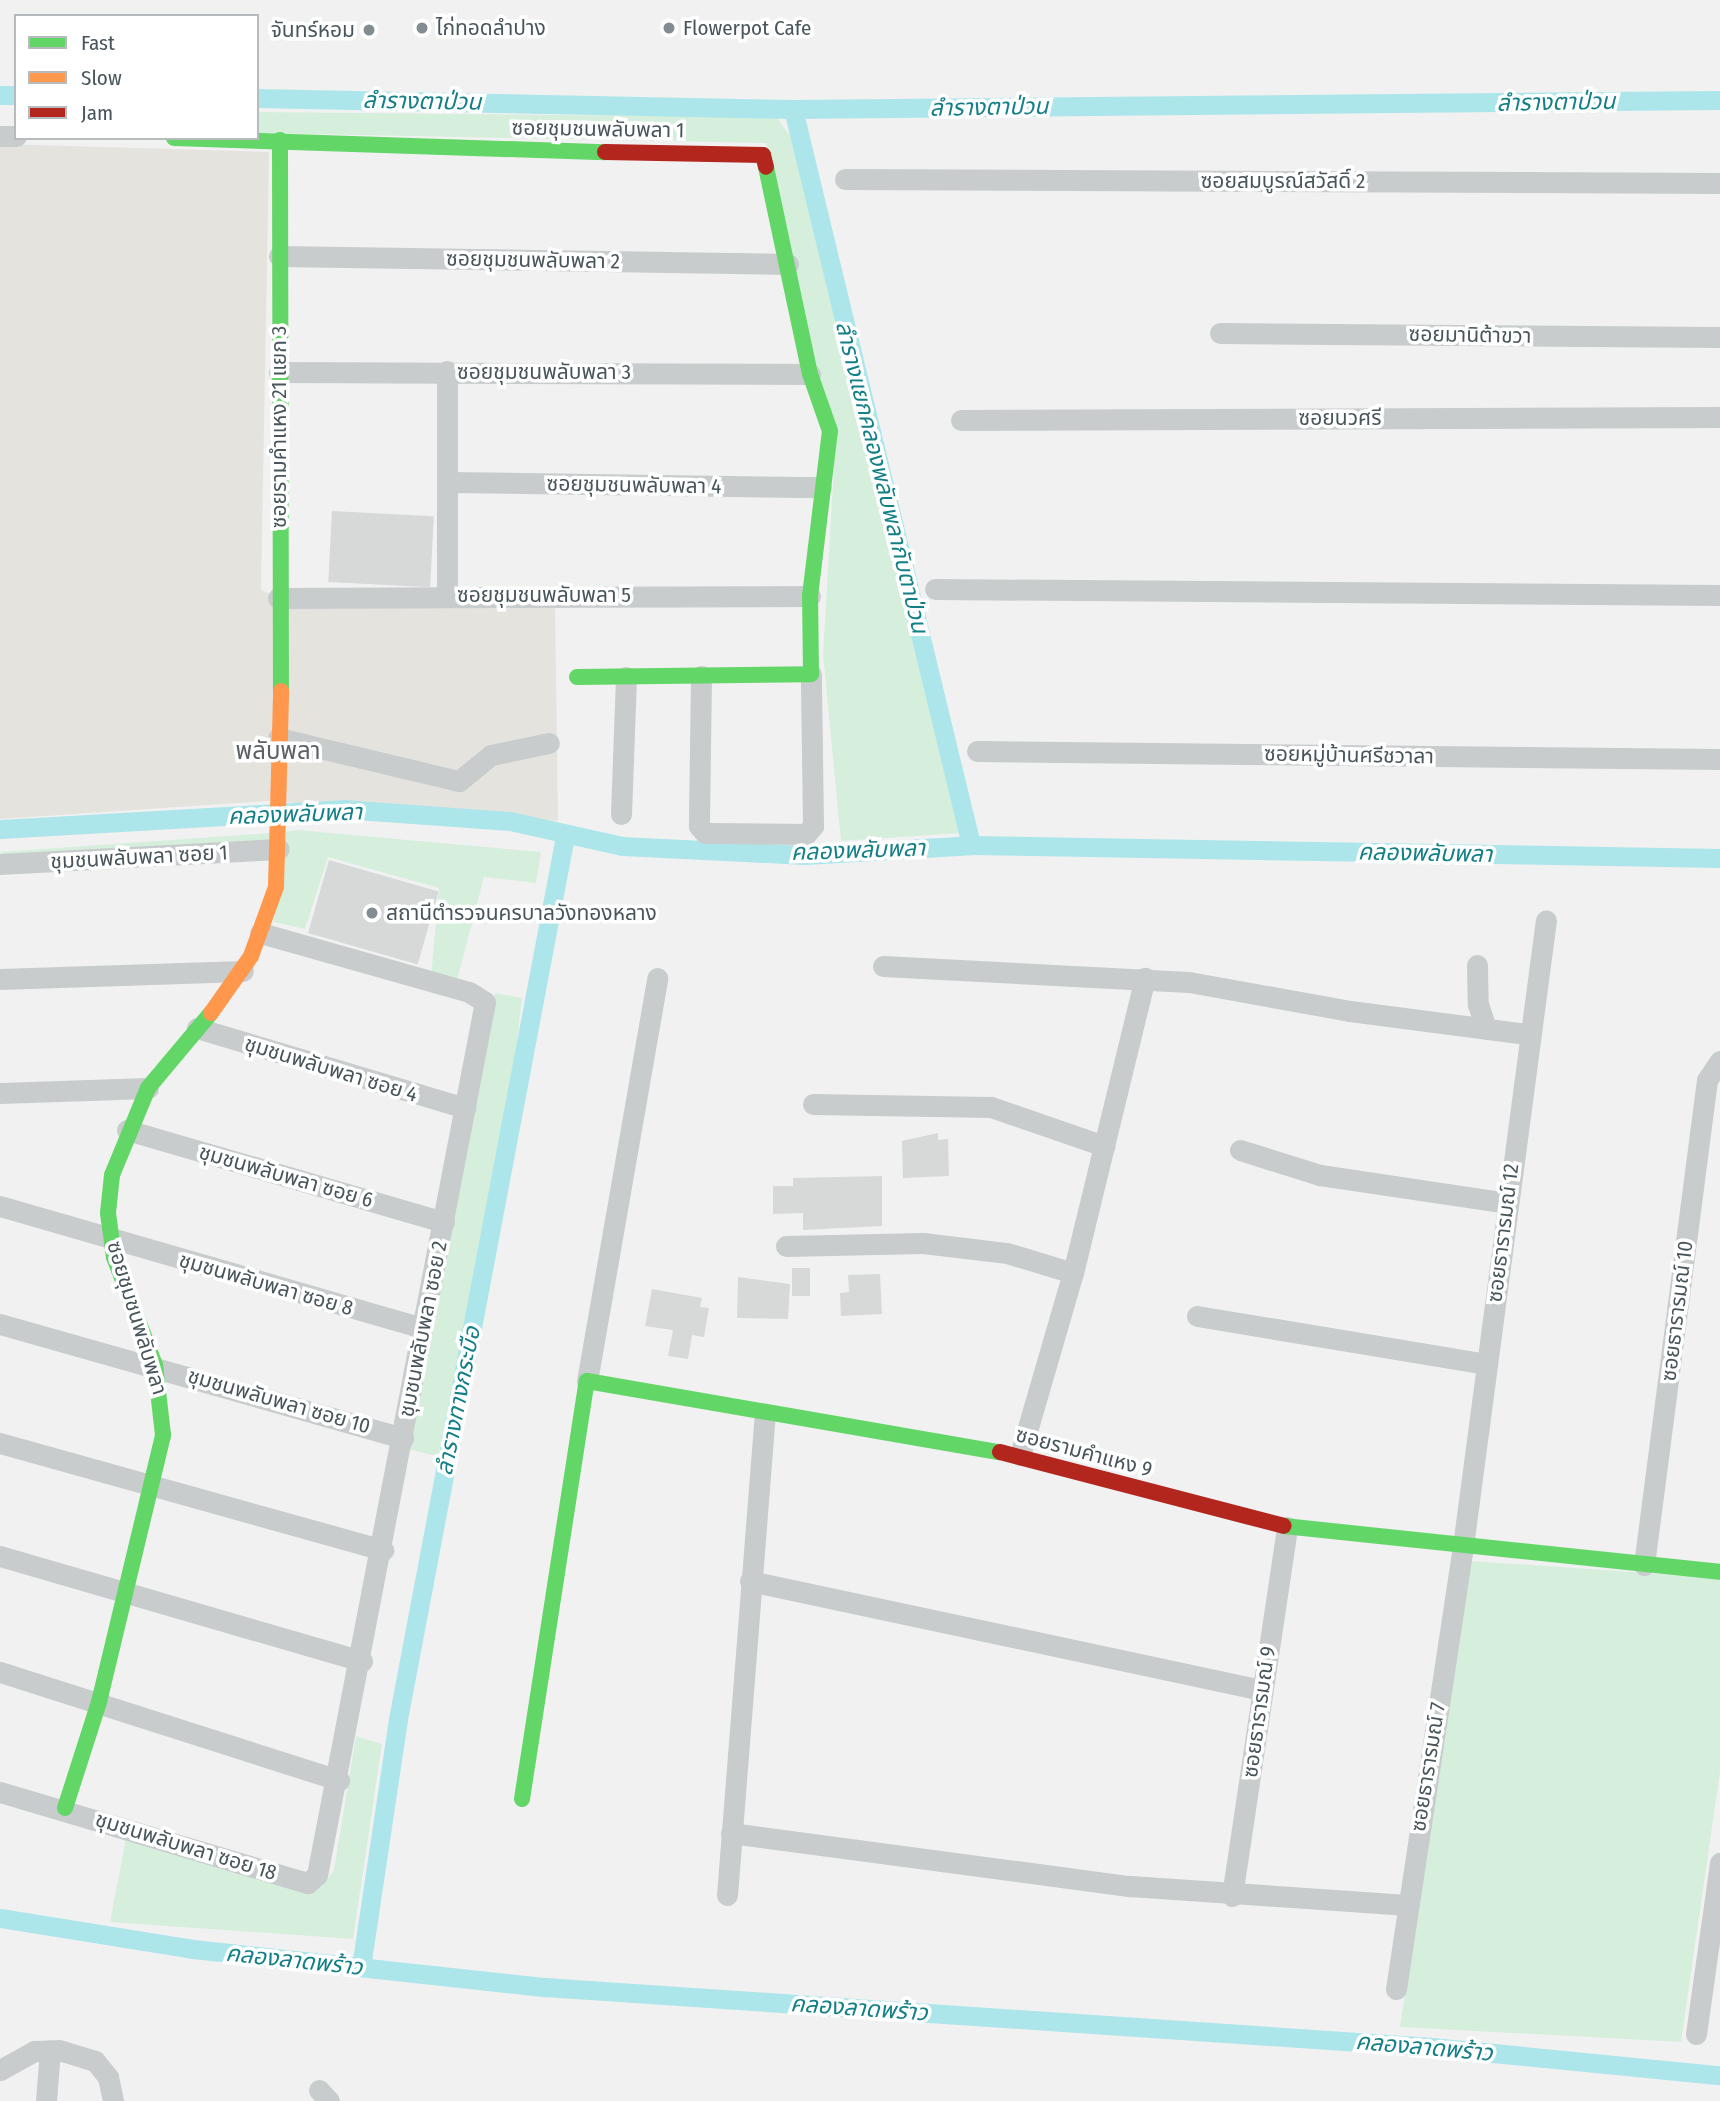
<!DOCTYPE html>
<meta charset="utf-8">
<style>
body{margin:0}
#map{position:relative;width:1720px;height:2101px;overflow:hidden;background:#f1f1f1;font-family:"Fira Sans Condensed","Noto Sans Thai",sans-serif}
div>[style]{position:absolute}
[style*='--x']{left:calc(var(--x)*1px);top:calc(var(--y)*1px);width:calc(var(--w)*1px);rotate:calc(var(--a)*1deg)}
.commercial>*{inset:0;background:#e5e3de}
.green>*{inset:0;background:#d6efdd;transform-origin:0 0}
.canal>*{height:19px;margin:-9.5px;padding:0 9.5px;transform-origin:9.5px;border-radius:9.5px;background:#ace6eb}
.building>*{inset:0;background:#d7d9d9;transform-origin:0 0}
.street>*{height:21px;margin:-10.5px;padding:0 10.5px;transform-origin:10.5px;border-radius:10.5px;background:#c8cccd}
.fast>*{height:16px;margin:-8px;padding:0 8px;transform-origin:8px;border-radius:8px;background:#63d668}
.slow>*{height:16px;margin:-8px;padding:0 8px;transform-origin:8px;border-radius:8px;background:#ff974d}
.jam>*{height:16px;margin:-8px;padding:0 8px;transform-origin:8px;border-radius:8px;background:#b3261e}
.dots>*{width:19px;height:19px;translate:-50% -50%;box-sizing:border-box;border:4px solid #fff;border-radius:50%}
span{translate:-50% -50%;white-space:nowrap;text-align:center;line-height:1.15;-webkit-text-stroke:7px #fff;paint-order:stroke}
.poi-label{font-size:21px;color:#48565c}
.left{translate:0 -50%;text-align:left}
.right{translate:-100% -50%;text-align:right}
.street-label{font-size:21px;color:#48565c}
.water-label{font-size:23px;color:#137f87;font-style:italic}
.quarter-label{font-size:24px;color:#5c6164}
.legend{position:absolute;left:14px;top:14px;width:245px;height:126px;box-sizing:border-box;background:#fff;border:2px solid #b6bbbe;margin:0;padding:9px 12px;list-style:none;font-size:21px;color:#48565c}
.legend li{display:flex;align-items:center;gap:14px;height:35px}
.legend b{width:35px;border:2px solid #b6bbbe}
</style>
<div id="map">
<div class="commercial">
<i style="clip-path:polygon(0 144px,269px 152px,261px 590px,293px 603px,555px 602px,558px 821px,266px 801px,0 819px)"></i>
</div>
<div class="green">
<i style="clip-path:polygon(257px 112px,776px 117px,791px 137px,962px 833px,841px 841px,823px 654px,834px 466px,766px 143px,257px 133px)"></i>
<i style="clip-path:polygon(297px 830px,541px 852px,536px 883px,484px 877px,457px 980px,431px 977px,439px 888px,328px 857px,305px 929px,274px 922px,284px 832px)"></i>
<i style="left:272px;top:833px;width:13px;height:272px;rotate:86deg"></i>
<i style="clip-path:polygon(495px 993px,522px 998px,507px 1128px,438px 1456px,407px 1449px)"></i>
<i style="clip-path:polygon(1471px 1561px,1720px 1578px,1720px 1772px,1681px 2042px,1400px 2027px)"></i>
<i style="clip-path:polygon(356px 1736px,382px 1744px,353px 1939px,110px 1922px,126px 1838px,303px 1888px,321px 1887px,334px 1870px)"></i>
</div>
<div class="canal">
<i style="--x:0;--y:95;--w:16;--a:0"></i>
<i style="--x:257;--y:98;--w:536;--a:1.18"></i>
<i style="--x:793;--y:109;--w:927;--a:-0.56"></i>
<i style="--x:793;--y:109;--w:757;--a:76.4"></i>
<i style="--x:0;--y:829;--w:344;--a:-3.3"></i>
<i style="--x:343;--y:809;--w:167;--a:4.1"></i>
<i style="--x:510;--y:821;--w:115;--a:12.6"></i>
<i style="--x:622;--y:846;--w:183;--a:2.8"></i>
<i style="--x:805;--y:855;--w:166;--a:-3.4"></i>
<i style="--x:971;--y:845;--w:749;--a:0.99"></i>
<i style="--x:0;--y:1918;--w:195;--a:9.1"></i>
<i style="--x:193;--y:1949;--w:354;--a:6.2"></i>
<i style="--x:545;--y:1987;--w:889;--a:3.87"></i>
<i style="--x:1432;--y:2047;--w:289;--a:5.6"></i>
<i style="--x:361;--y:1967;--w:251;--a:-81.5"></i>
<i style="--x:398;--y:1719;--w:899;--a:-79.29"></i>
</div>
<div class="building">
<i style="left:332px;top:511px;width:102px;height:71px;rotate:3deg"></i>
<i style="left:329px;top:860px;width:114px;height:76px;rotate:16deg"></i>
<i style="clip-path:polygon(938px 1133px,938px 1140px,948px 1139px,949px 1176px,903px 1178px,902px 1141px)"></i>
<i style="clip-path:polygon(882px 1176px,882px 1226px,803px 1230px,803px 1213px,773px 1214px,773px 1186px,793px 1186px,793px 1178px)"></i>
<i style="left:792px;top:1268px;width:18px;height:28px"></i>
<i style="clip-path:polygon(880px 1274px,882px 1314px,841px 1316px,840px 1293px,849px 1292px,848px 1275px)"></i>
<i style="clip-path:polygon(738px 1277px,790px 1284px,788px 1319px,737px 1318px)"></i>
<i style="clip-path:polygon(652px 1289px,702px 1298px,700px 1307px,709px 1308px,704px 1337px,692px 1335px,688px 1359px,668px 1356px,673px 1330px,645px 1326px)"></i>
</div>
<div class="street">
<i style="--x:0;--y:136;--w:16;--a:0"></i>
<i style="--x:845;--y:179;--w:875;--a:0.26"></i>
<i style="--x:279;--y:256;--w:509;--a:0.9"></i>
<i style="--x:1220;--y:333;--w:500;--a:0.46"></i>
<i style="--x:279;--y:372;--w:531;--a:0.22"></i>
<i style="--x:961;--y:420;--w:759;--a:-0.23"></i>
<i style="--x:448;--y:482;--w:373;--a:0.8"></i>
<i style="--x:935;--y:589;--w:785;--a:0.44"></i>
<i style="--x:447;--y:594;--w:223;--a:-90"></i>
<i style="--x:278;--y:598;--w:532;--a:-0.22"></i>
<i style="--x:701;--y:676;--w:150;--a:90.8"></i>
<i style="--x:699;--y:826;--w:9;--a:49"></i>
<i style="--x:705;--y:833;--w:101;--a:0.6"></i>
<i style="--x:806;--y:834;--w:11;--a:-49"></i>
<i style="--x:813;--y:826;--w:152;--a:-90.8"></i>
<i style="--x:278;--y:738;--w:186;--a:13.4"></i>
<i style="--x:459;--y:781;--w:41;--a:-39.1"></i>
<i style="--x:491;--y:755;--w:59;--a:-11.7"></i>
<i style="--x:977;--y:751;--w:743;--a:0.62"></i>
<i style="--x:621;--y:814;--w:137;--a:-87.9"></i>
<i style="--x:0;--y:864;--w:279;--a:-3.1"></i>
<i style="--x:1477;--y:965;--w:39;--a:89"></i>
<i style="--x:1478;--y:1004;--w:26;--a:72"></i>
<i style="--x:883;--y:966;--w:306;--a:3"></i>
<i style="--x:1189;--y:982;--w:164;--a:10.2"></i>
<i style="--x:1350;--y:1011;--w:179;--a:7.4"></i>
<i style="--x:0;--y:979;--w:243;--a:-1.9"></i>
<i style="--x:197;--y:1028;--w:280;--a:16.6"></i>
<i style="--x:0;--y:1093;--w:148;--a:-1.9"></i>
<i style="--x:813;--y:1104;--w:178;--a:1"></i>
<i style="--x:991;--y:1107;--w:120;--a:19"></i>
<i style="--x:127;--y:1130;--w:330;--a:16.2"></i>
<i style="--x:1240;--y:1150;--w:84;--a:17.4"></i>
<i style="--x:1320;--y:1175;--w:189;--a:8.5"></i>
<i style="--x:0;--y:1206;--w:439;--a:16.1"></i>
<i style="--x:786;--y:1246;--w:137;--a:-1.3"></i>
<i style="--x:923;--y:1243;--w:85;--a:6.8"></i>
<i style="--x:1007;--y:1253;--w:69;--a:16.9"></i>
<i style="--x:1197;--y:1316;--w:294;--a:9.4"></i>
<i style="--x:0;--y:1324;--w:419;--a:15.8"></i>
<i style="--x:587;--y:1381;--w:409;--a:-80.1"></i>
<i style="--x:0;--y:1443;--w:398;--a:15.6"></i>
<i style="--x:1020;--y:1455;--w:190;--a:-73.8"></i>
<i style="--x:1073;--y:1273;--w:304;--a:-76.3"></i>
<i style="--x:0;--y:1556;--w:377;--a:16.2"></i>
<i style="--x:1644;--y:1565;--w:489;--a:-82.6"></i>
<i style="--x:1707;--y:1080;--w:23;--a:-56"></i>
<i style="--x:750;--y:1581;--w:523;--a:12.02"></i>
<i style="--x:0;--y:1672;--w:356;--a:17.7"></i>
<i style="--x:0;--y:1792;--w:321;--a:16.5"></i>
<i style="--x:308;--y:1883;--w:12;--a:-42"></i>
<i style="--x:317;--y:1875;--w:889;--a:-79.11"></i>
<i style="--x:485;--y:1002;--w:19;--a:-148"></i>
<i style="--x:469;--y:992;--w:217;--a:-164.2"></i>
<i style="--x:731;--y:1833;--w:403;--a:7.6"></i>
<i style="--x:1130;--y:1886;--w:278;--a:3.9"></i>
<i style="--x:727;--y:1895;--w:482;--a:-85.5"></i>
<i style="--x:1232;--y:1896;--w:373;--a:-81.5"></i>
<i style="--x:1396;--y:1989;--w:448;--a:-81.4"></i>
<i style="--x:1463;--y:1546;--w:631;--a:-82.45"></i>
<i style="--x:1696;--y:2034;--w:173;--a:-82"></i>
<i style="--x:0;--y:2070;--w:39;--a:-29"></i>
<i style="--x:34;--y:2051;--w:25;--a:-2"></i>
<i style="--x:59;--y:2050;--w:38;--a:17"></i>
<i style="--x:95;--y:2061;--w:21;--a:51"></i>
<i style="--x:108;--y:2077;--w:25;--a:78"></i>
<i style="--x:319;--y:2090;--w:15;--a:48"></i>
<i style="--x:46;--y:2101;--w:51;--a:-85.5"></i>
</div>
<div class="fast">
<i style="--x:174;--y:138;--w:431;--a:1.9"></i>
<i style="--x:280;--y:140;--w:551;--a:89.9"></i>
<i style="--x:577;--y:677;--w:234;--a:-0.7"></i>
<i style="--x:811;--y:674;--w:78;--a:-90.7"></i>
<i style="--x:810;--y:596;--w:166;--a:-83.1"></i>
<i style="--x:830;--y:431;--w:60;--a:-109.3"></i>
<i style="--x:810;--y:374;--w:212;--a:-102"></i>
<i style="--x:1284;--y:1526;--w:438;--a:6"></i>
<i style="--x:522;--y:1799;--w:423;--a:-81.2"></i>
<i style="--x:587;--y:1381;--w:419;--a:9.8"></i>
<i style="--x:65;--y:1808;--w:111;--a:-72.2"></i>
<i style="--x:99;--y:1702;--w:275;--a:-76.5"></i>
<i style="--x:163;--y:1435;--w:70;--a:-96.5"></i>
<i style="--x:155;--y:1365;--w:116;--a:-110.8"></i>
<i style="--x:114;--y:1257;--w:44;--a:-97.8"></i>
<i style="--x:108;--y:1213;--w:38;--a:-84"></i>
<i style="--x:112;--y:1175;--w:94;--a:-67.5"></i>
<i style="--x:148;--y:1088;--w:98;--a:-50"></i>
</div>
<div class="slow">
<i style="--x:211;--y:1013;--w:70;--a:-54.9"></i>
<i style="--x:251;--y:956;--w:73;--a:-70.1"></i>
<i style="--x:276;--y:887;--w:196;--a:-88.5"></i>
</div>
<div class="jam">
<i style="--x:605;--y:152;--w:158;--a:1.1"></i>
<i style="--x:763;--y:155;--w:12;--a:76"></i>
<i style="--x:1000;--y:1452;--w:293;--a:14.6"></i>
</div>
<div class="dots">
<i style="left:422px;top:28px;background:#838c90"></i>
<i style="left:669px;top:28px;background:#838c90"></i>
<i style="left:369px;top:30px;background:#838c90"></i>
<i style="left:372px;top:913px;background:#838c90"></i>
</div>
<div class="poi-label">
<span class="left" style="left:436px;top:28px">ไก่ทอดลำปาง</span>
<span class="left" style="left:683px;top:28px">Flowerpot Cafe</span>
<span class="right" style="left:355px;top:30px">จันทร์หอม</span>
<span class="left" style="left:386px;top:913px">สถานีตำรวจนครบาลวังทองหลาง</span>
</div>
<div class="street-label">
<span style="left:598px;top:129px;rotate:1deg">ซอยชุมชนพลับพลา 1</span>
<span style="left:1283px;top:181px">ซอยสมบูรณ์สวัสดิ์ 2</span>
<span style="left:533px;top:260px;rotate:1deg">ซอยชุมชนพลับพลา 2</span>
<span style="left:1470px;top:335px;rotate:1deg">ซอยมานิต้าขวา</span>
<span style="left:544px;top:372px">ซอยชุมชนพลับพลา 3</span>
<span style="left:1340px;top:418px">ซอยนวศรี</span>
<span style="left:279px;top:427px;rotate:-90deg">ซอยรามคำแหง 21 แยก 3</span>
<span style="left:634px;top:485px;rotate:1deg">ซอยชุมชนพลับพลา 4</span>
<span style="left:544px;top:595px">ซอยชุมชนพลับพลา 5</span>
<span style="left:1349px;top:755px;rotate:1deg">ซอยหมู่บ้านศรีชวาลา</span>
<span style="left:139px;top:857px;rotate:-3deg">ชุมชนพลับพลา ซอย 1</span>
<span style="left:331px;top:1069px;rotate:17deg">ชุมชนพลับพลา ซอย 4</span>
<span style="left:286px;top:1176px;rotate:16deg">ชุมชนพลับพลา ซอย 6</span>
<span style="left:1503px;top:1233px;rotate:-83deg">ซอยธารารมณ์ 12</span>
<span style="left:266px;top:1284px;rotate:16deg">ชุมชนพลับพลา ซอย 8</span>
<span style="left:1677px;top:1311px;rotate:-83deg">ซอยธารารมณ์ 10</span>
<span style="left:137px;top:1318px;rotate:73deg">ซอยชุมชนพลับพลา</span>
<span style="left:423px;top:1329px;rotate:-79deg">ชุมชนพลับพลา ซอย 2</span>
<span style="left:279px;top:1401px;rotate:16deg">ชุมชนพลับพลา ซอย 10</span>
<span style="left:1084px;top:1452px;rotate:15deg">ซอยรามคำแหง 9</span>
<span style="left:1259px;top:1712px;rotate:-82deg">ซอยธารารมณ์ 9</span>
<span style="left:1428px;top:1767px;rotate:-81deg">ซอยธารารมณ์ 7</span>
<span style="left:186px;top:1846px;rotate:17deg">ชุมชนพลับพลา ซอย 18</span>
</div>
<div class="water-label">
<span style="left:422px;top:101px;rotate:1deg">ลำรางตาป่วน</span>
<span style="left:1556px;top:102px;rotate:-1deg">ลำรางตาป่วน</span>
<span style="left:989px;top:107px;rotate:-1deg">ลำรางตาป่วน</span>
<span style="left:882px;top:477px;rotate:76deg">ลำรางแยกคลองพลับพลากับตาป่วน</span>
<span style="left:295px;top:814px;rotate:-2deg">คลองพลับพลา</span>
<span style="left:858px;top:850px;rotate:-2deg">คลองพลับพลา</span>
<span style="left:1425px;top:853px;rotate:1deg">คลองพลับพลา</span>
<span style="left:458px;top:1401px;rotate:-79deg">ลำรางทางกระบือ</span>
<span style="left:294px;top:1960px;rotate:6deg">คลองลาดพร้าว</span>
<span style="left:859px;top:2008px;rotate:4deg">คลองลาดพร้าว</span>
<span style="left:1424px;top:2047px;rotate:5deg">คลองลาดพร้าว</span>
</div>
<div class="quarter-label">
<span style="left:278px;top:752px">พลับพลา</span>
</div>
<ul class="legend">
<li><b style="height:9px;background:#63d668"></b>Fast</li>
<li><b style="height:9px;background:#ff974d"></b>Slow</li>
<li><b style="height:9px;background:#b3261e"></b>Jam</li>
</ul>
</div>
